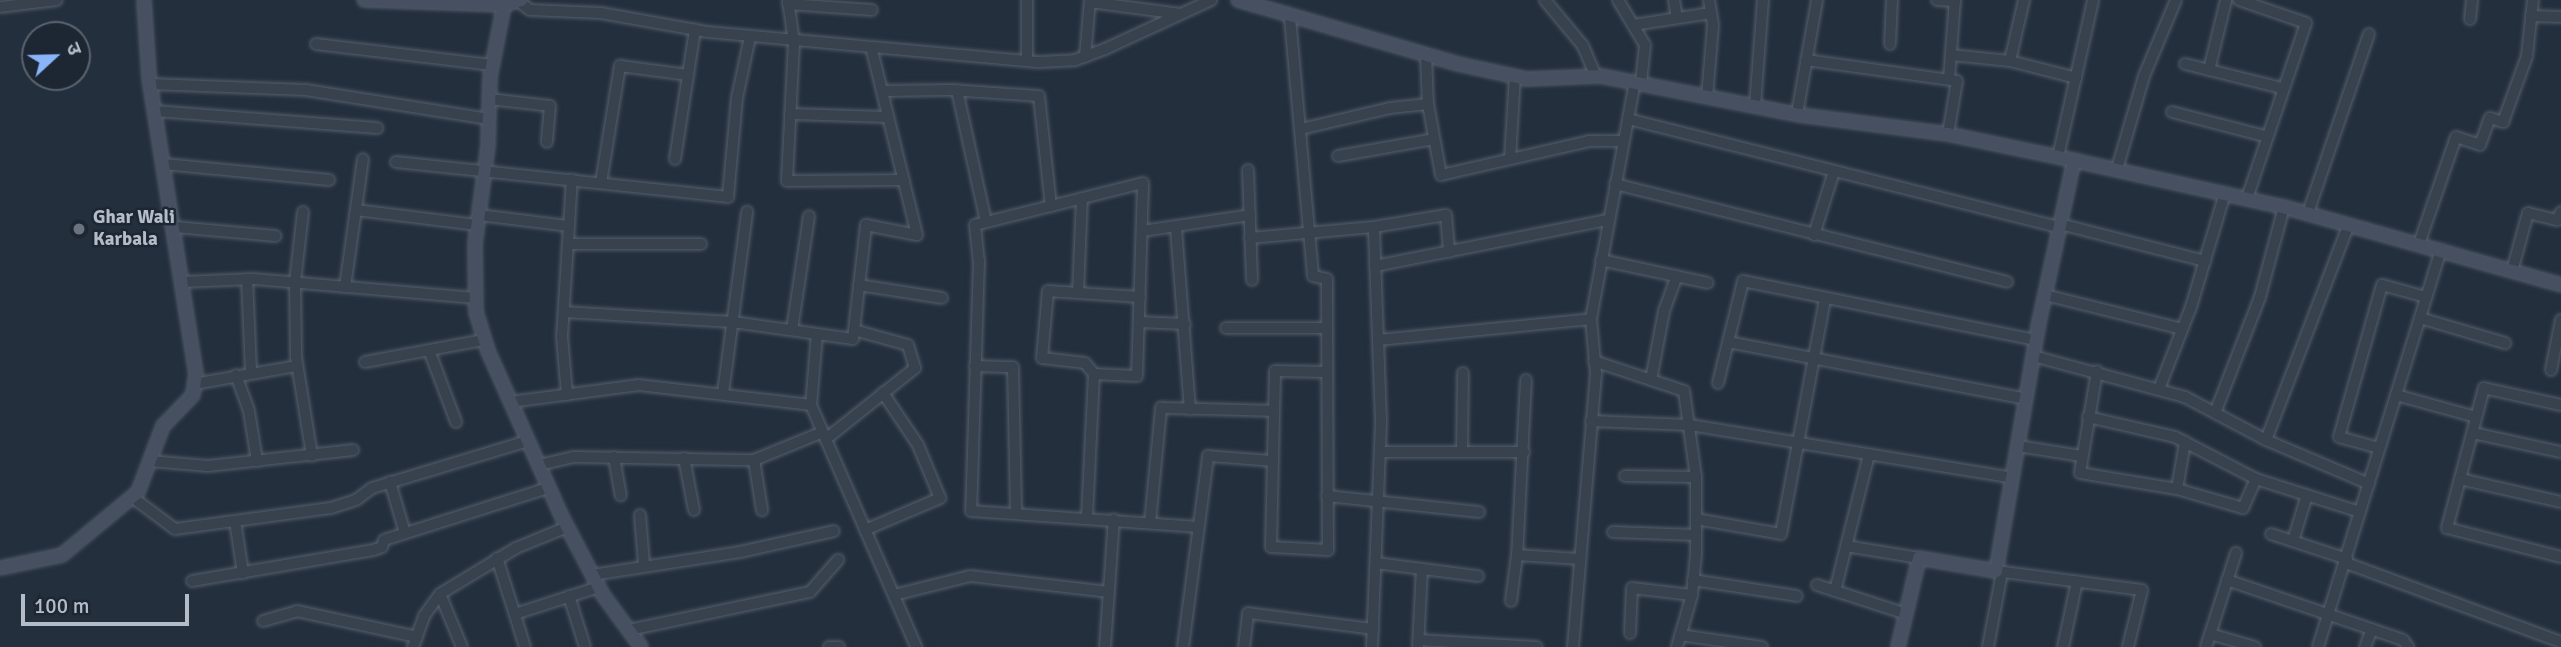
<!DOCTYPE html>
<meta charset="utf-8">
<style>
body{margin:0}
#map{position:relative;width:2561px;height:647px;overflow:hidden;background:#242f3e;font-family:Signika,"Noto Sans Devanagari",sans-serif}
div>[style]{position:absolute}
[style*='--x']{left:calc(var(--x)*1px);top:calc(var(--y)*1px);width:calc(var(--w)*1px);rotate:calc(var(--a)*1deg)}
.roads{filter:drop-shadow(0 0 2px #565f6c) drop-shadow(0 0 2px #565f6c)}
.street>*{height:10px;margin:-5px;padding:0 5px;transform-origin:5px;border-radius:5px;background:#38414e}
.secondary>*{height:12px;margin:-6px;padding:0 6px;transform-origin:6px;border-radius:6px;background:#465061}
.dots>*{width:19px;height:19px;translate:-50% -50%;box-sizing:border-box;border:4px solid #1d2633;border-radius:50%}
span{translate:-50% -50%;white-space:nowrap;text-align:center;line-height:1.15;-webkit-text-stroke:5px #1d2633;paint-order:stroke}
.poi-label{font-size:19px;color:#b4bcc9;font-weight:700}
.left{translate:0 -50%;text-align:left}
.north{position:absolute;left:21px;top:21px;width:70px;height:70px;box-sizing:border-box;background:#1d2633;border:2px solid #59626f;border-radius:50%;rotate:68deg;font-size:19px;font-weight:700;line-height:28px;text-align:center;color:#b4bcc9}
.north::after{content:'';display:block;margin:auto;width:24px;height:32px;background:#8ab4f8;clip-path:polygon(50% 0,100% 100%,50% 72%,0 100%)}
.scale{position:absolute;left:21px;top:594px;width:168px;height:32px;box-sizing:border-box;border:4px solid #b4bcc9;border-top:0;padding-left:9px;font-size:21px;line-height:24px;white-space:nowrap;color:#b4bcc9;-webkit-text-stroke:5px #1d2633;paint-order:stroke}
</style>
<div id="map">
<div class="roads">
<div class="street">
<i style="--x:788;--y:0;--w:42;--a:81.9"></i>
<i style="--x:794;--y:42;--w:139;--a:92.9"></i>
<i style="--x:787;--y:181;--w:117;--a:-0.5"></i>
<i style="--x:1545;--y:0;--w:60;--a:50.4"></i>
<i style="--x:1583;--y:46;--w:33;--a:67"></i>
<i style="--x:1618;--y:0;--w:52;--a:59"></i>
<i style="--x:1645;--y:45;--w:39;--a:96"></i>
<i style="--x:1674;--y:0;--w:18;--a:81"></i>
<i style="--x:1937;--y:0;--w:18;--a:3"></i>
<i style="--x:2239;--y:0;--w:71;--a:18.9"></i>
<i style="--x:2306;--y:23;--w:185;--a:108.6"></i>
<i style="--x:518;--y:1;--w:15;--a:37"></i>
<i style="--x:530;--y:10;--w:71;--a:2.4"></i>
<i style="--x:601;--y:13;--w:109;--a:10.1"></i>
<i style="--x:708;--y:32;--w:333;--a:5.2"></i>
<i style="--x:1040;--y:62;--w:35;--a:-3"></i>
<i style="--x:1075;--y:60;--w:32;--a:-20"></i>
<i style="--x:1105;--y:49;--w:117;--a:-24.8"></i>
<i style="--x:1090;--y:2;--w:91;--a:7.6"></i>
<i style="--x:788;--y:4;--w:84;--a:4.1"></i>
<i style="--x:0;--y:7;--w:57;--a:-7"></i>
<i style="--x:2531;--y:16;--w:30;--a:2"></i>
<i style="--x:1290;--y:18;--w:259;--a:84.9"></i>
<i style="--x:1313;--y:276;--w:14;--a:12"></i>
<i style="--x:1327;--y:279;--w:271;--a:89.8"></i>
<i style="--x:1328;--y:550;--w:57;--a:-177"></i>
<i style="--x:1271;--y:547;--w:176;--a:-88.7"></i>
<i style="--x:1275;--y:371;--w:52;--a:1.1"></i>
<i style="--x:2470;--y:19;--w:19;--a:-84"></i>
<i style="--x:1633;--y:25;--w:79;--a:-8.7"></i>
<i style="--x:316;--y:44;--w:177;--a:6.8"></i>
<i style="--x:1890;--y:44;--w:44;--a:-87.4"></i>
<i style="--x:1426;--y:55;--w:49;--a:87.7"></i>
<i style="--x:1428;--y:104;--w:72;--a:79.6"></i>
<i style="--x:1441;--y:175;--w:152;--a:-12.9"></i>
<i style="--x:1589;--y:141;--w:34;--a:0"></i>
<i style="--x:1951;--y:55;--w:59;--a:5.8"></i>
<i style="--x:2010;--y:61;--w:68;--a:14.4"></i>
<i style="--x:1085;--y:57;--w:57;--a:-85"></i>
<i style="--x:1806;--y:60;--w:152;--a:7.9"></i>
<i style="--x:1957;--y:81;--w:54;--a:99.6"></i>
<i style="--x:1027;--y:61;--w:61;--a:-90"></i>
<i style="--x:2010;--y:61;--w:63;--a:-77.1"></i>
<i style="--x:2185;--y:64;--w:99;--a:14"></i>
<i style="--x:2209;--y:70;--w:72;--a:-76.3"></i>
<i style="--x:1949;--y:79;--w:79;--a:-85.7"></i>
<i style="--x:151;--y:84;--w:155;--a:2.2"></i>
<i style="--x:306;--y:90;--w:185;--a:9"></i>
<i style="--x:957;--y:90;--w:135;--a:77.6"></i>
<i style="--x:882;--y:91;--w:68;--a:-0.8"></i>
<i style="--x:950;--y:90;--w:89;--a:3.9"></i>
<i style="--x:1039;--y:96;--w:111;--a:83.8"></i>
<i style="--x:1707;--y:97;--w:72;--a:-85.2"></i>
<i style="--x:1713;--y:25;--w:25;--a:-99"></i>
<i style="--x:489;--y:99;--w:61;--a:6.5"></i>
<i style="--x:550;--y:106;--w:36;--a:95"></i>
<i style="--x:1755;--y:106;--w:106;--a:-85.7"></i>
<i style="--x:155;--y:111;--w:223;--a:4.4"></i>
<i style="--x:2172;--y:112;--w:96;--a:14.5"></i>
<i style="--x:790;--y:114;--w:98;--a:1.8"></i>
<i style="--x:1797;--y:114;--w:116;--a:-80"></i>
<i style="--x:1628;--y:119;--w:444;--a:14.1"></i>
<i style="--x:1301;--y:129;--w:91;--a:-13.3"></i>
<i style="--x:1390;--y:108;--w:38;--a:-6"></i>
<i style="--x:1338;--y:156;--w:97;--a:-10"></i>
<i style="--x:2058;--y:157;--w:161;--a:-77.4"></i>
<i style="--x:675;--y:159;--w:131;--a:-81.2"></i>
<i style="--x:1510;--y:159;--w:83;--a:-86.6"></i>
<i style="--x:396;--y:162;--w:334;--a:6"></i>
<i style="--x:728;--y:197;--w:99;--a:-84.8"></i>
<i style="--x:737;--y:98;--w:62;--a:-78"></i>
<i style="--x:164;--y:164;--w:166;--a:5.5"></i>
<i style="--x:2117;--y:169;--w:97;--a:-73.8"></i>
<i style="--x:2144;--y:76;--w:82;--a:-67.2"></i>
<i style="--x:1248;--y:170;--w:110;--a:87.9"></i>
<i style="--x:601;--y:183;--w:119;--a:-80.8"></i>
<i style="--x:620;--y:66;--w:69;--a:7.5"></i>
<i style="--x:1615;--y:184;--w:404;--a:14"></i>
<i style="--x:356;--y:210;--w:122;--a:7.1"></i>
<i style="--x:303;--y:212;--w:70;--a:96.5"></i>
<i style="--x:295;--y:282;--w:75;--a:89.2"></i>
<i style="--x:296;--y:357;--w:100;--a:80.8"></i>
<i style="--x:2308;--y:213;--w:189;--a:-71.2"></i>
<i style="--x:479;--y:215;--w:91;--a:7"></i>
<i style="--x:2060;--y:224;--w:150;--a:14.3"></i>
<i style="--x:175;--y:227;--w:101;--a:5.1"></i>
<i style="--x:1176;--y:228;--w:182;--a:85.6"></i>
<i style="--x:1142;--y:231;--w:109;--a:-8.4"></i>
<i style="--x:1814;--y:235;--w:67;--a:-72.6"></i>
<i style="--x:1250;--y:238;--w:124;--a:-5.1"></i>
<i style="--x:1374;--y:227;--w:73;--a:-9.5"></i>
<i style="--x:1446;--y:215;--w:37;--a:85"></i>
<i style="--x:568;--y:244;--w:133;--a:0"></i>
<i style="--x:2419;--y:244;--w:113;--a:-70.9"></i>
<i style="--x:2456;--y:137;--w:25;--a:18"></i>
<i style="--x:2480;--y:145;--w:29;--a:-70"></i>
<i style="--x:2490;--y:118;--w:14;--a:17"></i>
<i style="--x:2503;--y:122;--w:70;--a:-70"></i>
<i style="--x:2527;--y:56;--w:56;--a:-83.9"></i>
<i style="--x:1601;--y:260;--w:109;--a:12.1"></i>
<i style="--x:1375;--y:266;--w:237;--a:-11.2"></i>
<i style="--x:2512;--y:271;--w:60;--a:-74.6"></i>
<i style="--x:2528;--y:213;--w:30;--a:14"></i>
<i style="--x:2557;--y:220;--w:9;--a:-63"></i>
<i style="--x:247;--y:279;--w:93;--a:87.5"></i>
<i style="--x:183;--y:282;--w:70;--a:-2.5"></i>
<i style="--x:253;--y:279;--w:224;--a:4.9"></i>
<i style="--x:859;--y:285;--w:84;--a:8.9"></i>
<i style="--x:345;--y:287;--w:129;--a:-82"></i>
<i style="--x:1078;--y:293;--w:95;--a:-87.6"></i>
<i style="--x:2045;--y:295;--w:141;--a:13.9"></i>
<i style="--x:564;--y:312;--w:169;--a:3.4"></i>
<i style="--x:733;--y:322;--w:121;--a:8.1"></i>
<i style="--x:853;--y:339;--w:115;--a:-83.5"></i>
<i style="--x:866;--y:225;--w:52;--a:11.1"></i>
<i style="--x:917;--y:235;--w:190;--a:-103.7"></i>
<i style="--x:2420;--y:318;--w:89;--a:16.4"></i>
<i style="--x:1139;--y:322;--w:46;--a:2.5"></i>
<i style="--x:1226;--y:328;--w:101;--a:0"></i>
<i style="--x:792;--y:330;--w:115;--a:-81.5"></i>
<i style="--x:817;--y:334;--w:71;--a:94.8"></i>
<i style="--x:811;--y:405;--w:264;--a:66.5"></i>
<i style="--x:1378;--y:340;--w:214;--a:-5.6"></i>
<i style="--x:1728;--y:342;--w:303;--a:10.8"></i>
<i style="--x:429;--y:350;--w:77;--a:69.4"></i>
<i style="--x:2033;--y:356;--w:157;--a:15.1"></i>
<i style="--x:2185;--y:397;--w:92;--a:28"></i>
<i style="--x:2266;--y:440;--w:112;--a:23.1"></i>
<i style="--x:1594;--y:361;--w:95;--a:18.4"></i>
<i style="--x:1684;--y:391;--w:87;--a:82.1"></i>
<i style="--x:1696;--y:477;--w:77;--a:90"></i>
<i style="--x:1696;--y:554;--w:41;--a:95.6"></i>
<i style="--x:1692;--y:595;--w:54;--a:106.1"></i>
<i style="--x:365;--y:362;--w:121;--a:-10.5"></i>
<i style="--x:975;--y:366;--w:38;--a:2"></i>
<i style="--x:1013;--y:367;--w:144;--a:88.8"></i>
<i style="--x:2551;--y:370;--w:51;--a:-78.7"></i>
<i style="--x:2097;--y:371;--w:103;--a:99.5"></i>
<i style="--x:2080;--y:473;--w:98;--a:9.4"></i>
<i style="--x:2177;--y:489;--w:69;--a:16.1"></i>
<i style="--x:2243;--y:508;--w:32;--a:-66"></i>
<i style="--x:1094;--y:374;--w:43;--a:2.7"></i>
<i style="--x:1137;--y:376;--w:193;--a:-88.2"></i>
<i style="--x:1143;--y:183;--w:173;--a:166"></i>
<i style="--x:975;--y:225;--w:36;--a:84"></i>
<i style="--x:979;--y:261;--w:250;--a:91.8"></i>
<i style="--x:971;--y:511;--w:228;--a:4"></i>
<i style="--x:236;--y:375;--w:38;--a:70"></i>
<i style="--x:249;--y:411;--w:51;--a:80.9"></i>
<i style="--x:1526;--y:380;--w:175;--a:92.9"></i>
<i style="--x:1517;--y:555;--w:62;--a:3.7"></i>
<i style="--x:1651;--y:380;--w:70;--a:-79.3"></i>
<i style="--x:1664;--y:311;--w:37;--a:-70"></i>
<i style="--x:1718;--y:383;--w:105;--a:-76.2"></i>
<i style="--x:1743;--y:281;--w:299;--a:11.4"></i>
<i style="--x:194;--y:384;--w:105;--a:-9.9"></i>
<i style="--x:2159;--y:389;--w:88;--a:-68.7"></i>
<i style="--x:2191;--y:307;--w:119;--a:-73.4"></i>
<i style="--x:723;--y:393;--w:183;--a:-82.4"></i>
<i style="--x:567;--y:395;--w:58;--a:-94.9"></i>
<i style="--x:562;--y:337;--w:158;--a:-86.4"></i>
<i style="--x:2396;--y:395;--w:83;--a:15.4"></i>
<i style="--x:510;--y:402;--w:130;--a:-7.5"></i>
<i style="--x:639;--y:385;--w:173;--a:6.6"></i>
<i style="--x:2561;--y:405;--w:79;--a:-167.6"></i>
<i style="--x:2484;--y:388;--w:145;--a:104.8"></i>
<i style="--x:2447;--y:528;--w:118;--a:14.3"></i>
<i style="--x:2215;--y:413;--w:124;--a:-68.8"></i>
<i style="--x:2260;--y:297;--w:93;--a:-75.1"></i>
<i style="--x:2088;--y:417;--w:89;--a:12.9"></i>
<i style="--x:2175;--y:437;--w:91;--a:27.4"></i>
<i style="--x:2256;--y:479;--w:109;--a:17.6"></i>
<i style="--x:1591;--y:421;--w:99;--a:2.3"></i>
<i style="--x:1690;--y:425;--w:326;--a:9.3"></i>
<i style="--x:2473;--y:433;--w:90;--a:12.2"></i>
<i style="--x:826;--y:439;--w:114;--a:-38.6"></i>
<i style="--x:915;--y:368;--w:24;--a:-107"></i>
<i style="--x:908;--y:345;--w:56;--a:-164.5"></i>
<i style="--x:2266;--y:440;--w:231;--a:-69"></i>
<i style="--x:2018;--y:446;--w:64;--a:9"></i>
<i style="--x:2379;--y:448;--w:41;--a:-164.6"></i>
<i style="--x:2339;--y:437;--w:158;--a:-74.2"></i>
<i style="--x:2382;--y:285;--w:46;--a:15.3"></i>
<i style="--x:1380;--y:452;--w:144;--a:0"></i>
<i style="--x:1462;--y:452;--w:79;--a:-89.3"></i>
<i style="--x:614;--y:457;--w:39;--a:80"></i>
<i style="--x:684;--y:458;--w:53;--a:79.1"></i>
<i style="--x:754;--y:460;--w:51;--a:80.9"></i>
<i style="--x:150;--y:461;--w:58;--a:4.9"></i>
<i style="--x:208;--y:466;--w:146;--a:-6.3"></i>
<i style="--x:539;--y:465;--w:36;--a:-13"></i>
<i style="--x:574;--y:457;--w:180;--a:1"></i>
<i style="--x:754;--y:460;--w:74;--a:-22.1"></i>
<i style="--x:1625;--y:476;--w:71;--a:0.8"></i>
<i style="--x:2460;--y:479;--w:104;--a:12.8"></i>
<i style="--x:390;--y:482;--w:53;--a:73.6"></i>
<i style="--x:2177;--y:489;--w:48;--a:-80.3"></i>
<i style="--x:1327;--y:496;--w:153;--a:6"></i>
<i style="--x:132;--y:497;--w:54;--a:36.7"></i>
<i style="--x:175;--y:529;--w:157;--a:-7.7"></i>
<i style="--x:331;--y:508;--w:26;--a:-18"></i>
<i style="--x:356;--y:500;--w:20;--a:-37"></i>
<i style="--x:372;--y:488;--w:163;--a:-16.8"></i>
<i style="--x:640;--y:515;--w:49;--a:85.3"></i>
<i style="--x:1087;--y:517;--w:143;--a:-87.2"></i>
<i style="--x:1094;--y:374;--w:14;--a:-129"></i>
<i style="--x:1085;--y:363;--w:43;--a:-173.4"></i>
<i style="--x:1042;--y:358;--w:67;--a:-84.9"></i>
<i style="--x:1048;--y:291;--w:92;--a:3.7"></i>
<i style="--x:1696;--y:519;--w:86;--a:10"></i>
<i style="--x:1781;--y:534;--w:238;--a:-79.4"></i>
<i style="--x:235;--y:521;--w:53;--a:81.3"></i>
<i style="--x:1150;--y:523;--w:116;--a:-84.5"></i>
<i style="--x:1161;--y:408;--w:113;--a:1.5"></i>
<i style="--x:865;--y:530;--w:82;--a:-23.1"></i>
<i style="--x:940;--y:498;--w:57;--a:-112.5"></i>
<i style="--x:918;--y:445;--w:63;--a:-123.9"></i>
<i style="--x:1613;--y:532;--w:83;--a:2.1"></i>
<i style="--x:2271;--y:534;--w:80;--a:18.2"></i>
<i style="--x:2293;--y:541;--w:48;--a:-73.1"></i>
<i style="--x:1846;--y:546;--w:74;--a:9.3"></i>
<i style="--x:497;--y:558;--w:93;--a:72.5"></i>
<i style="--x:1376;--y:563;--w:103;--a:7.3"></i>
<i style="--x:2346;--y:563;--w:229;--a:20.2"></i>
<i style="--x:1996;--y:571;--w:147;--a:7.4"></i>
<i style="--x:2142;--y:590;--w:59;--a:103.8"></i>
<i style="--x:592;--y:575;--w:150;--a:-8.8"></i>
<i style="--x:740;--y:552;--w:96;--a:-12.6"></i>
<i style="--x:1693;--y:580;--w:105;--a:8.7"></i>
<i style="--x:2227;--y:580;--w:186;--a:18.8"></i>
<i style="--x:2403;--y:640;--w:9;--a:54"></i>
<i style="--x:192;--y:581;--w:184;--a:-9.7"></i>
<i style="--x:373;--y:550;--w:9;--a:-18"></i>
<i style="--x:382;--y:547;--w:7;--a:-74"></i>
<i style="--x:384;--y:540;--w:172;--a:-17.6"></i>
<i style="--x:1817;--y:585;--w:94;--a:18"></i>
<i style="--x:1835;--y:591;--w:140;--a:-76"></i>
<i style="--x:440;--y:594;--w:57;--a:67.5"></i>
<i style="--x:894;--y:595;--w:78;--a:-14"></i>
<i style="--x:970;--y:576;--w:140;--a:6.6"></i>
<i style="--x:569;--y:596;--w:53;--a:72.6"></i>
<i style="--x:1511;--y:601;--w:46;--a:-82.6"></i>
<i style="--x:515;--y:614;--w:88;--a:-17.8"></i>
<i style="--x:263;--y:621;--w:35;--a:-16"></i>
<i style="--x:297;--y:611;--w:123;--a:12.2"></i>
<i style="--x:629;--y:630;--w:185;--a:-11.9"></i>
<i style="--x:810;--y:592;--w:43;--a:-48.8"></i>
<i style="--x:1630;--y:633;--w:45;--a:-87.5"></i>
<i style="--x:1632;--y:588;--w:60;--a:6.7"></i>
<i style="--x:2210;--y:634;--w:47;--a:16.1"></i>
<i style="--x:1680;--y:635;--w:83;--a:8.3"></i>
<i style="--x:1419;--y:640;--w:118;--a:3.4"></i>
<i style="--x:413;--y:647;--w:33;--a:-70"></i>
<i style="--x:424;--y:616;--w:27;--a:-54"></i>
<i style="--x:440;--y:594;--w:89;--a:-31.2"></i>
<i style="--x:516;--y:548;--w:55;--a:-22.4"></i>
<i style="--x:829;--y:647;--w:10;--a:0"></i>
<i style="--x:1105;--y:647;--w:128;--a:-86"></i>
<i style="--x:1183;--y:647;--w:193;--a:-82.5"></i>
<i style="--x:1208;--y:456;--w:65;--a:4.4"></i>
<i style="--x:1244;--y:647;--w:34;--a:-83"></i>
<i style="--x:1248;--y:613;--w:126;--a:7.3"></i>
<i style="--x:1372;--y:647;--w:226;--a:-87.7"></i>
<i style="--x:1381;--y:421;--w:194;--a:-92.1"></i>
<i style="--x:1418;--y:647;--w:78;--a:-87.1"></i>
<i style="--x:1573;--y:647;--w:274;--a:-85.2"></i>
<i style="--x:1596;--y:374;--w:55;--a:-95.2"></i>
<i style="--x:1591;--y:319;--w:241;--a:-79.5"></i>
<i style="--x:1988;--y:647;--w:76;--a:-79.4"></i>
<i style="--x:2063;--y:647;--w:67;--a:-78"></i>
<i style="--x:2206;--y:647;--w:99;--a:-72.3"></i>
<i style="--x:2318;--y:647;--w:416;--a:-72.8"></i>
<i style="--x:2365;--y:647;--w:19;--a:-69"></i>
</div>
<div class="secondary">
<i style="--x:364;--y:0;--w:140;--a:2"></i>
<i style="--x:504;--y:5;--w:18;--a:-16"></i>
<i style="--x:1238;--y:0;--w:229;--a:16.2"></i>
<i style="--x:1458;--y:64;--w:71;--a:12.3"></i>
<i style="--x:1527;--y:79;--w:74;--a:-2.3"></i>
<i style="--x:1601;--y:76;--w:203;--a:11.1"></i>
<i style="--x:1800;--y:115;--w:149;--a:7.3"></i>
<i style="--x:1948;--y:134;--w:112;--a:11.8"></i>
<i style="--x:2058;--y:157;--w:231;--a:12.5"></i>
<i style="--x:2284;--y:207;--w:288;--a:15.7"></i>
<i style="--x:504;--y:5;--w:73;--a:101"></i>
<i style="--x:490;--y:77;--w:68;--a:91.7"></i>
<i style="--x:488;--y:145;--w:100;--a:97.5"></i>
<i style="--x:475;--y:244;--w:68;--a:89.2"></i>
<i style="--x:476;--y:312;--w:41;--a:72.9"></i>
<i style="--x:488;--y:351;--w:182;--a:66"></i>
<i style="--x:562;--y:517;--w:88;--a:62.3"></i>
<i style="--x:603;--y:595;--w:64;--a:53.8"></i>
<i style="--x:0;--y:568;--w:63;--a:-11.8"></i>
<i style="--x:62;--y:555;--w:99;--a:-39.7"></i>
<i style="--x:138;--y:492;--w:71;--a:-69.3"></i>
<i style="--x:163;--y:426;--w:43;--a:-45.9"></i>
<i style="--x:193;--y:395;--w:21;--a:-82"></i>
<i style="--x:196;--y:374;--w:302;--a:-99"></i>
<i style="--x:149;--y:76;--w:76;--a:-93.8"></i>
<i style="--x:1898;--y:647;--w:91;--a:-76.7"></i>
<i style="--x:1919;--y:558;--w:78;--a:9.6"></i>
<i style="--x:1996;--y:571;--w:248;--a:-80.2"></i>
<i style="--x:2038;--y:327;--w:171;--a:-77.8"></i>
</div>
</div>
<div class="dots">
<i style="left:79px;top:229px;background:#6b7280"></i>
</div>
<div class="poi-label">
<span class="left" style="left:93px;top:229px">Ghar Wali<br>Karbala</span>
</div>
<div class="north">उ</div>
<div class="scale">100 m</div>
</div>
